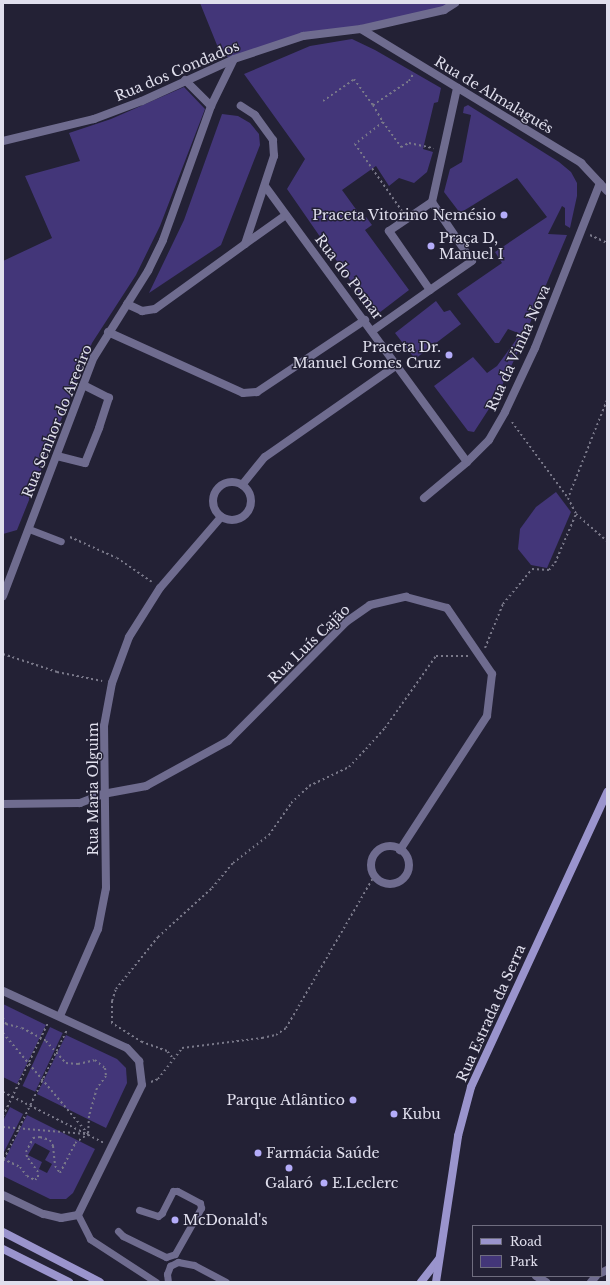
<!DOCTYPE html>
<meta charset="utf-8">
<style>
body{margin:0}
#map{position:relative;width:610px;height:1285px;overflow:hidden;background:#232135;font-family:"Libre Baskerville",serif}
div>[style]{position:absolute}
[style*='--x']{left:calc(var(--x)*1px);top:calc(var(--y)*1px);width:calc(var(--w)*1px);rotate:calc(var(--a)*1deg)}
.green>*{inset:0;background:#433679;transform-origin:0 0}
.path>*{height:2px;margin-top:-1px;transform-origin:0;background:repeating-linear-gradient(90deg,#797889 0 2px,transparent 0 5px)}
.lane>*{height:7px;margin:-3.5px;padding:0 3.5px;transform-origin:3.5px;border-radius:3.5px;background:#6f6c8f}
.street>*{height:8px;margin:-4px;padding:0 4px;transform-origin:4px;border-radius:4px;background:#6f6c8f}
.street>.ring{margin:-4px;padding:0;box-sizing:content-box;background:none;border:8px solid #6f6c8f;border-radius:50%}
.secondary>*{height:8px;margin:-4px;padding:0 4px;transform-origin:4px;border-radius:4px;background:#9a94cd}
.dots>*{width:11px;height:11px;translate:-50% -50%;box-sizing:border-box;border:2px solid #232135;border-radius:50%}
span{translate:-50% -50%;white-space:nowrap;text-align:center;line-height:1.15;-webkit-text-stroke:3px #232135;paint-order:stroke}
.street-label{font-size:14px;color:#e0dfed}
.poi-label{font-size:14px;color:#e0dfed}
.right{translate:-100% -50%;text-align:right}
.left{translate:0 -50%;text-align:left}
.frame{position:absolute;inset:0;border:4px solid #e0dfed;pointer-events:none}
.legend{position:absolute;left:472px;top:1225px;width:130px;height:52px;box-sizing:border-box;background:#232135;border:1px solid #6f6d7f;margin:0;padding:5px 7px;list-style:none;font-size:12px;color:#e0dfed}
.legend li{display:flex;align-items:center;gap:8px;height:20px}
.legend b{width:20px;border:1px solid #6f6d7f}
</style>
<div id="map">
<div class="green">
<i style="clip-path:polygon(200px 3px,455px 3px,444px 10px,303px 36px,234px 59px,221px 55px)"></i>
<i style="clip-path:polygon(352px 39px,375px 50px,441px 88px,438px 102px,434px 103px,423px 149px,433px 152px,427px 172px,414px 183px,399px 178px,389px 186px,376px 166px,342px 190px,363px 219px,366px 217px,372px 225px,365px 230px,409px 290px,379px 313px,368px 306px,287px 189px,305px 159px,244px 74px,310px 46px)"></i>
<i style="clip-path:polygon(184px 87px,205px 109px,160px 226px,136px 275px,92px 343px,17px 530px,3px 534px,3px 261px,52px 238px,25px 176px,80px 161px,69px 133px,111px 119px)"></i>
<i style="clip-path:polygon(468px 105px,559px 162px,571px 172px,577px 183px,577px 196px,570px 228px,565px 225px,565px 208px,562px 206px,548px 234px,567px 235px,517px 354px,496px 398px,474px 432px,468px 431px,434px 386px,473px 357px,487px 373px,497px 366px,516px 340px,518px 333px,508px 329px,499px 343px,495px 343px,457px 294px,502px 263px,495px 252px,547px 217px,517px 178px,460px 213px,444px 192px,450px 169px,462px 162px,471px 115px,463px 113px,464px 107px)"></i>
<i style="clip-path:polygon(222px 114px,238px 116px,250px 123px,259px 134px,260px 145px,221px 245px,149px 293px,184px 220px)"></i>
<i style="clip-path:polygon(436px 301px,444px 312px,450px 310px,461px 324px,415px 359px,395px 333px)"></i>
<i style="clip-path:polygon(556px 492px,571px 512px,547px 568px,531px 565px,518px 549px,520px 529px,536px 507px)"></i>
<i style="clip-path:polygon(3px 1004px,46px 1025px,17px 1084px,3px 1077px)"></i>
<i style="left:50px;top:1027px;width:14px;height:65px;rotate:25deg"></i>
<i style="clip-path:polygon(66px 1035px,117px 1059px,126px 1068px,127px 1083px,106px 1128px,37px 1094px)"></i>
<i style="clip-path:polygon(10px 1107px,23px 1114px,3px 1154px,3px 1121px)"></i>
<i style="clip-path:polygon(evenodd,27px 1115px,95px 1149px,73px 1193px,66px 1199px,50px 1199px,3px 1176px,3px 1163px,27px 1115px,35px 1143px,50px 1151px,45px 1160px,52px 1164px,47px 1173px,39px 1169px,42px 1162px,28px 1155px,35px 1143px)"></i>
</div>
<div class="path">
<i style="--x:323;--y:101;--w:38;--a:-35"></i>
<i style="--x:354;--y:79;--w:32;--a:54"></i>
<i style="--x:373;--y:105;--w:20;--a:60"></i>
<i style="--x:383;--y:122;--w:36;--a:142"></i>
<i style="--x:355;--y:144;--w:82;--a:55"></i>
<i style="--x:373;--y:105;--w:43;--a:-33.7"></i>
<i style="--x:409;--y:81;--w:9;--a:-58"></i>
<i style="--x:383;--y:122;--w:31;--a:54"></i>
<i style="--x:401;--y:147;--w:9;--a:-27"></i>
<i style="--x:409;--y:143;--w:25;--a:12"></i>
<i style="--x:590;--y:235;--w:19;--a:25"></i>
<i style="--x:607;--y:400;--w:105;--a:111.7"></i>
<i style="--x:568;--y:498;--w:18;--a:63"></i>
<i style="--x:576;--y:514;--w:41;--a:41.1"></i>
<i style="--x:512;--y:422;--w:94;--a:53.6"></i>
<i style="--x:70;--y:537;--w:51;--a:24.1"></i>
<i style="--x:117;--y:558;--w:42;--a:34.4"></i>
<i style="--x:485;--y:648;--w:48;--a:-67.8"></i>
<i style="--x:503;--y:604;--w:45;--a:-50.4"></i>
<i style="--x:532;--y:569;--w:17;--a:3"></i>
<i style="--x:549;--y:570;--w:9;--a:-49"></i>
<i style="--x:555;--y:563;--w:53;--a:-66.8"></i>
<i style="--x:3;--y:654;--w:57;--a:18.4"></i>
<i style="--x:57;--y:672;--w:46;--a:11.3"></i>
<i style="--x:3;--y:1018;--w:7;--a:63"></i>
<i style="--x:6;--y:1024;--w:16;--a:14"></i>
<i style="--x:22;--y:1028;--w:27;--a:28"></i>
<i style="--x:46;--y:1041;--w:30;--a:48"></i>
<i style="--x:66;--y:1063;--w:12;--a:5"></i>
<i style="--x:78;--y:1064;--w:17;--a:-13"></i>
<i style="--x:95;--y:1060;--w:13;--a:39"></i>
<i style="--x:105;--y:1068;--w:8;--a:83"></i>
<i style="--x:106;--y:1076;--w:15;--a:127"></i>
<i style="--x:97;--y:1088;--w:29;--a:106"></i>
<i style="--x:89;--y:1116;--w:18;--a:93"></i>
<i style="--x:3;--y:1033;--w:132;--a:49.9"></i>
<i style="--x:172;--y:1057;--w:8;--a:-130"></i>
<i style="--x:167;--y:1051;--w:27;--a:-160"></i>
<i style="--x:142;--y:1042;--w:36;--a:-148"></i>
<i style="--x:112;--y:1023;--w:22;--a:-90"></i>
<i style="--x:112;--y:1001;--w:13;--a:-72"></i>
<i style="--x:116;--y:989;--w:67;--a:-51.1"></i>
<i style="--x:158;--y:937;--w:73;--a:-42.2"></i>
<i style="--x:212;--y:888;--w:33;--a:-50"></i>
<i style="--x:233;--y:863;--w:46;--a:-37.9"></i>
<i style="--x:269;--y:835;--w:39;--a:-55"></i>
<i style="--x:291;--y:803;--w:25;--a:-43"></i>
<i style="--x:309;--y:786;--w:44;--a:-25.4"></i>
<i style="--x:349;--y:767;--w:25;--a:-47"></i>
<i style="--x:366;--y:749;--w:28;--a:-48"></i>
<i style="--x:385;--y:728;--w:88;--a:-54.7"></i>
<i style="--x:436;--y:656;--w:32;--a:0"></i>
<i style="--x:151;--y:1082;--w:8;--a:-23"></i>
<i style="--x:158;--y:1079;--w:39;--a:-52"></i>
<i style="--x:182;--y:1048;--w:81;--a:-7.1"></i>
<i style="--x:262;--y:1038;--w:14;--a:-12"></i>
<i style="--x:276;--y:1035;--w:12;--a:-35"></i>
<i style="--x:286;--y:1028;--w:176;--a:-59.9"></i>
<i style="--x:3;--y:1092;--w:113;--a:26.8"></i>
<i style="--x:3;--y:1116;--w:103;--a:-64.2"></i>
<i style="--x:3;--y:1127;--w:83;--a:4.8"></i>
<i style="--x:3;--y:1159;--w:19;--a:25"></i>
<i style="--x:20;--y:1167;--w:11;--a:52"></i>
<i style="--x:27;--y:1176;--w:9;--a:27"></i>
<i style="--x:35;--y:1180;--w:4;--a:-45"></i>
<i style="--x:38;--y:1177;--w:5;--a:-90"></i>
<i style="--x:38;--y:1172;--w:19;--a:-126"></i>
<i style="--x:27;--y:1157;--w:5;--a:-101"></i>
<i style="--x:26;--y:1152;--w:16;--a:-63"></i>
<i style="--x:33;--y:1138;--w:7;--a:-8"></i>
<i style="--x:40;--y:1137;--w:10;--a:17"></i>
<i style="--x:50;--y:1140;--w:7;--a:63"></i>
<i style="--x:53;--y:1146;--w:20;--a:84"></i>
<i style="--x:55;--y:1166;--w:9;--a:54"></i>
<i style="--x:60;--y:1173;--w:34;--a:-63"></i>
<i style="--x:75;--y:1143;--w:16;--a:-35"></i>
<i style="--x:4;--y:1159;--w:144;--a:-64"></i>
</div>
<div class="lane">
<i style="--x:29;--y:529;--w:34;--a:21"></i>
<i style="--x:78;--y:1215;--w:27;--a:63"></i>
<i style="--x:90;--y:1239;--w:79;--a:33.1"></i>
<i style="--x:118;--y:1231;--w:7;--a:45"></i>
<i style="--x:123;--y:1236;--w:48;--a:26"></i>
<i style="--x:166;--y:1257;--w:9;--a:-18"></i>
<i style="--x:175;--y:1254;--w:53;--a:-60.5"></i>
<i style="--x:201;--y:1208;--w:5;--a:-101"></i>
<i style="--x:200;--y:1203;--w:26;--a:-152"></i>
<i style="--x:177;--y:1191;--w:4;--a:180"></i>
<i style="--x:173;--y:1191;--w:25;--a:117"></i>
<i style="--x:162;--y:1213;--w:5;--a:143"></i>
<i style="--x:158;--y:1216;--w:20;--a:-162"></i>
<i style="--x:168;--y:1282;--w:8;--a:-97"></i>
<i style="--x:167;--y:1274;--w:9;--a:-69"></i>
<i style="--x:170;--y:1266;--w:9;--a:-27"></i>
<i style="--x:178;--y:1262;--w:16;--a:11"></i>
<i style="--x:194;--y:1265;--w:36;--a:28"></i>
</div>
<div class="street">
<i style="--x:361;--y:29;--w:258;--a:31.3"></i>
<i style="--x:581;--y:163;--w:38;--a:47"></i>
<i style="--x:185;--y:80;--w:37;--a:45"></i>
<i style="--x:211;--y:106;--w:52;--a:-63.9"></i>
<i style="--x:3;--y:141;--w:94;--a:-13.6"></i>
<i style="--x:94;--y:119;--w:51;--a:-20.6"></i>
<i style="--x:142;--y:101;--w:101;--a:-24.5"></i>
<i style="--x:234;--y:59;--w:73;--a:-18.4"></i>
<i style="--x:303;--y:36;--w:58;--a:-6.9"></i>
<i style="--x:361;--y:29;--w:85;--a:-12.9"></i>
<i style="--x:444;--y:10;--w:13;--a:-32"></i>
<i style="--x:265;--y:186;--w:342;--a:53.8"></i>
<i style="--x:432;--y:202;--w:71;--a:55.9"></i>
<i style="--x:472;--y:261;--w:51;--a:145.4"></i>
<i style="--x:430;--y:290;--w:72;--a:-124.8"></i>
<i style="--x:389;--y:231;--w:52;--a:-34"></i>
<i style="--x:432;--y:202;--w:117;--a:-77.6"></i>
<i style="--x:245;--y:244;--w:50;--a:-35.3"></i>
<i style="--x:127;--y:304;--w:17;--a:25"></i>
<i style="--x:142;--y:311;--w:13;--a:-9"></i>
<i style="--x:155;--y:309;--w:111;--a:-35.8"></i>
<i style="--x:245;--y:244;--w:93;--a:-71.8"></i>
<i style="--x:274;--y:156;--w:16;--a:-94"></i>
<i style="--x:273;--y:140;--w:31;--a:-126"></i>
<i style="--x:255;--y:115;--w:17;--a:-147"></i>
<i style="--x:372;--y:331;--w:71;--a:-35.3"></i>
<i style="--x:108;--y:332;--w:148;--a:24.3"></i>
<i style="--x:243;--y:393;--w:14;--a:-4"></i>
<i style="--x:257;--y:392;--w:130;--a:-33.7"></i>
<i style="--x:57;--y:456;--w:29;--a:14"></i>
<i style="--x:85;--y:463;--w:38;--a:-68"></i>
<i style="--x:99;--y:428;--w:32;--a:-72"></i>
<i style="--x:109;--y:398;--w:29;--a:-153"></i>
<i class="ring" style="left:213px;top:482px;width:30px;height:30px"></i>
<i style="--x:242;--y:485;--w:36;--a:-51"></i>
<i style="--x:265;--y:457;--w:161;--a:-34.9"></i>
<i style="--x:424;--y:498;--w:56;--a:-39.9"></i>
<i style="--x:467;--y:462;--w:31;--a:-45"></i>
<i style="--x:489;--y:440;--w:32;--a:-60"></i>
<i style="--x:505;--y:412;--w:71;--a:-64.9"></i>
<i style="--x:535;--y:348;--w:177;--a:-68.5"></i>
<i style="--x:3;--y:596;--w:256;--a:-69.2"></i>
<i style="--x:94;--y:357;--w:102;--a:-57.9"></i>
<i style="--x:148;--y:271;--w:34;--a:-64"></i>
<i style="--x:163;--y:240;--w:142;--a:-70.3"></i>
<i style="--x:3;--y:804;--w:77;--a:-0.7"></i>
<i style="--x:80;--y:803;--w:25;--a:-21"></i>
<i style="--x:103;--y:794;--w:44;--a:-10.5"></i>
<i style="--x:146;--y:786;--w:94;--a:-28.8"></i>
<i style="--x:228;--y:741;--w:168;--a:-45.2"></i>
<i style="--x:346;--y:622;--w:29;--a:-35"></i>
<i style="--x:370;--y:605;--w:37;--a:-13"></i>
<i style="--x:406;--y:597;--w:42;--a:15"></i>
<i style="--x:447;--y:608;--w:80;--a:55.7"></i>
<i style="--x:492;--y:674;--w:42;--a:96.8"></i>
<i style="--x:487;--y:716;--w:160;--a:123"></i>
<i class="ring" style="left:371px;top:846px;width:30px;height:30px"></i>
<i style="--x:3;--y:991;--w:136;--a:24.7"></i>
<i style="--x:127;--y:1048;--w:18;--a:47"></i>
<i style="--x:139;--y:1061;--w:24;--a:83"></i>
<i style="--x:142;--y:1085;--w:145;--a:116.2"></i>
<i style="--x:78;--y:1215;--w:17;--a:170"></i>
<i style="--x:61;--y:1218;--w:18;--a:-167"></i>
<i style="--x:43;--y:1214;--w:44;--a:-154.6"></i>
<i style="--x:60;--y:1016;--w:95;--a:-66.4"></i>
<i style="--x:98;--y:929;--w:42;--a:-79"></i>
<i style="--x:106;--y:888;--w:162;--a:-90.7"></i>
<i style="--x:104;--y:726;--w:44;--a:-79.5"></i>
<i style="--x:112;--y:683;--w:49;--a:-69.7"></i>
<i style="--x:129;--y:637;--w:58;--a:-57.7"></i>
<i style="--x:160;--y:588;--w:94;--a:-49.3"></i>
<i style="--x:601;--y:1273;--w:7;--a:-27"></i>
<i style="--x:536;--y:1276;--w:12;--a:31"></i>
<i style="--x:591;--y:1282;--w:8;--a:-50"></i>
</div>
<div class="secondary">
<i style="--x:3;--y:1232;--w:109;--a:27.3"></i>
<i style="--x:3;--y:1249;--w:74;--a:26.6"></i>
<i style="--x:421;--y:1282;--w:29;--a:-52"></i>
<i style="--x:436;--y:1282;--w:148;--a:-81.4"></i>
<i style="--x:458;--y:1136;--w:51;--a:-75.1"></i>
<i style="--x:471;--y:1087;--w:325;--a:-65.2"></i>
</div>
<div class="dots">
<i style="left:504px;top:215px;background:#b4acf9"></i>
<i style="left:431px;top:246px;background:#b4acf9"></i>
<i style="left:449px;top:355px;background:#b4acf9"></i>
<i style="left:353px;top:1100px;background:#b4acf9"></i>
<i style="left:394px;top:1114px;background:#b4acf9"></i>
<i style="left:258px;top:1153px;background:#b4acf9"></i>
<i style="left:289px;top:1168px;background:#b4acf9"></i>
<i style="left:324px;top:1183px;background:#b4acf9"></i>
<i style="left:175px;top:1220px;background:#b4acf9"></i>
</div>
<div class="street-label">
<span style="left:177px;top:71px;rotate:-23deg">Rua dos Condados</span>
<span style="left:494px;top:95px;rotate:31deg">Rua de Almalaguês</span>
<span style="left:349px;top:277px;rotate:53deg">Rua do Pomar</span>
<span style="left:518px;top:348px;rotate:-66deg">Rua da Vinha Nova</span>
<span style="left:57px;top:421px;rotate:-68deg">Rua Senhor do Areeiro</span>
<span style="left:309px;top:644px;rotate:-44deg">Rua Luís Cajão</span>
<span style="left:93px;top:789px;rotate:-90deg">Rua Maria Olguim</span>
<span style="left:491px;top:1013px;rotate:-66deg">Rua Estrada da Serra</span>
</div>
<div class="poi-label">
<span class="right" style="left:496px;top:215px">Praceta Vitorino Nemésio</span>
<span class="left" style="left:439px;top:246px">Praça D,<br>Manuel I</span>
<span class="right" style="left:441px;top:355px">Praceta Dr.<br>Manuel Gomes Cruz</span>
<span class="right" style="left:345px;top:1100px">Parque Atlântico</span>
<span class="left" style="left:402px;top:1114px">Kubu</span>
<span class="left" style="left:266px;top:1153px">Farmácia Saúde</span>
<span style="left:289px;top:1183px">Galaró</span>
<span class="left" style="left:332px;top:1183px">E.Leclerc</span>
<span class="left" style="left:183px;top:1220px">McDonald's</span>
</div>
<div class="frame"></div>
<ul class="legend">
<li><b style="height:5px;background:#9a94cd"></b>Road</li>
<li><b style="height:11px;background:#433679"></b>Park</li>
</ul>
</div>
